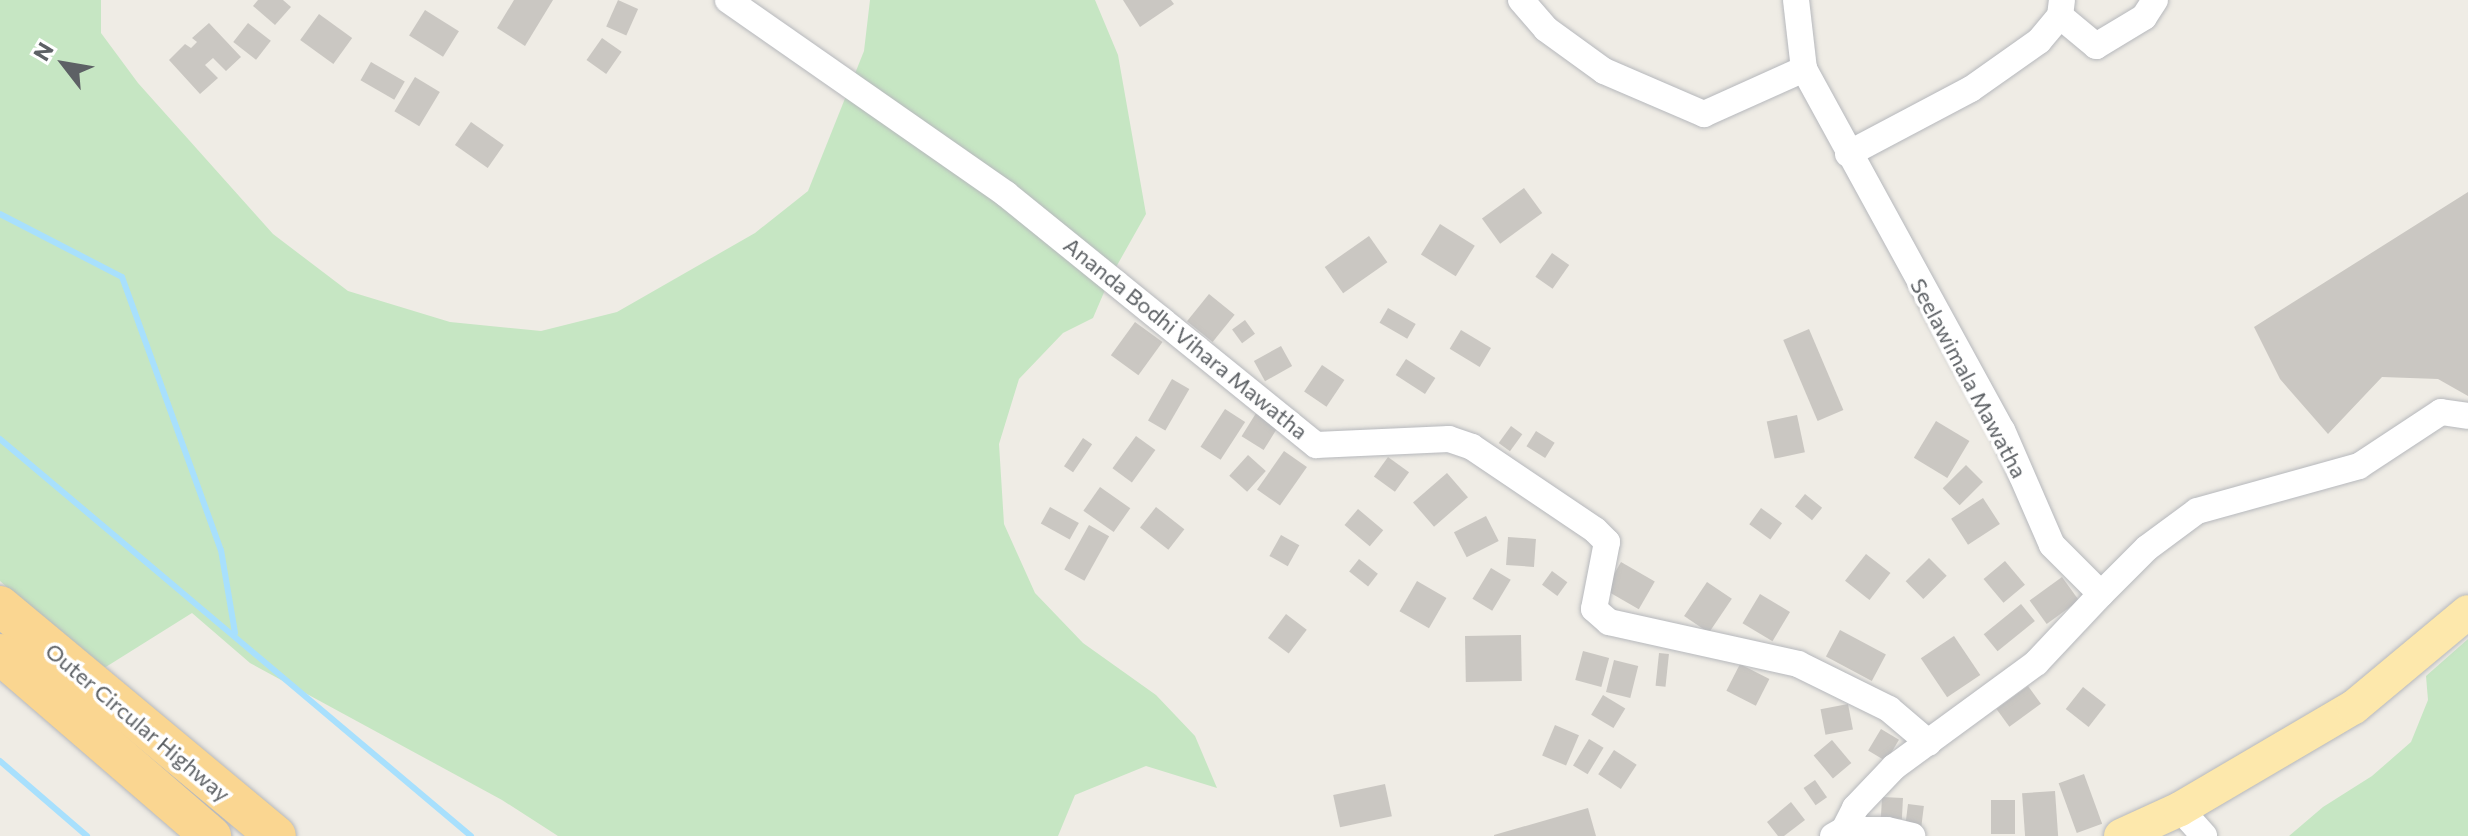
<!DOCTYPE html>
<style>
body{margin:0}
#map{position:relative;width:2468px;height:836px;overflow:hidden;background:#efece5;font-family:Commissioner,sans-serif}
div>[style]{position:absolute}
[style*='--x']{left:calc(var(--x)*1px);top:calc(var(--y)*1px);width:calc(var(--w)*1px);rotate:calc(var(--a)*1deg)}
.green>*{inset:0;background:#c6e6c3}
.stream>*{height:6px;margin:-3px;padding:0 3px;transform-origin:3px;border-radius:3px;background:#a8e0fd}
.building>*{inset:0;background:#cac7c2;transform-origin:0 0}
.roads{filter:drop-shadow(0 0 2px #b6b8bc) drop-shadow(0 0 2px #b6b8bc)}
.minor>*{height:26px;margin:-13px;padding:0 13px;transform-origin:13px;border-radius:13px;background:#fff}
.major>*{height:34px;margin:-17px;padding:0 17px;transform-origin:17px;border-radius:17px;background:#fde8ac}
.highway>*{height:40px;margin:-20px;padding:0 20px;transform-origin:20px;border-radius:20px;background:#fad691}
span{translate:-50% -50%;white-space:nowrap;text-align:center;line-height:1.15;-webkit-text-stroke:7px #fff;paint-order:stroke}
.street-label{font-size:22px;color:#5d6165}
.north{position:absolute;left:24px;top:24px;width:80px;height:80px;-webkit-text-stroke:6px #fff;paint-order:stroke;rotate:301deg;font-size:22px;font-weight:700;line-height:32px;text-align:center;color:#5d6165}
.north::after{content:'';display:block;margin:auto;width:28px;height:36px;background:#5d6165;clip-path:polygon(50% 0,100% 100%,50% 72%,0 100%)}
</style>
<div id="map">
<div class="green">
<i style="clip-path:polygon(0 0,101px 0,101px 33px,138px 83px,273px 234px,348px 291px,450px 322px,541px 331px,617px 312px,755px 233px,808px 191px,864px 51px,870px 0,1095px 0,1118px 55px,1146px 214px,1111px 276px,1093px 318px,1063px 333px,1019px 379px,999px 444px,1004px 524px,1035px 593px,1083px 643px,1156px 695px,1195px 736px,1217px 788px,1146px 766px,1075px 795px,1058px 836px,558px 836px,502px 800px,250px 663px,192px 613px,101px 670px,0 581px)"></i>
<i style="clip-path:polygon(2468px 639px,2468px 836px,2289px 836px,2323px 807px,2372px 776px,2411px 742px,2428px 700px,2426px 676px)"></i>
</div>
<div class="stream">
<i style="--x:0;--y:214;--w:137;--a:27.3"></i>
<i style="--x:122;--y:277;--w:290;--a:70.1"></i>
<i style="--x:221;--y:550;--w:84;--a:80.4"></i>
<i style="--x:0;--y:439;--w:616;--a:40.13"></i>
<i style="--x:0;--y:761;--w:115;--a:40.8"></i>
</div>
<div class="building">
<i style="clip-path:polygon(258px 0,283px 0,291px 7px,275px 25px,253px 6px)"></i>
<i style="clip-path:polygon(514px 0,553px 0,525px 46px,497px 28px)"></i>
<i style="left:618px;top:0;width:22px;height:29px;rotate:24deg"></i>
<i style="clip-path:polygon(1123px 0,1171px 0,1174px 4px,1140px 27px)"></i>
<i style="left:425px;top:10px;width:40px;height:30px;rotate:32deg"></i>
<i style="left:319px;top:14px;width:41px;height:32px;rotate:36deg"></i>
<i style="clip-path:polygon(209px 23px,241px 57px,226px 71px,213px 58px,205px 65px,218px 78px,200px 94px,169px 60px,185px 44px,191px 48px,197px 42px,192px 38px)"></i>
<i style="left:248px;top:23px;width:29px;height:24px;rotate:38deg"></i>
<i style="left:602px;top:38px;width:24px;height:27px;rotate:35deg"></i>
<i style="left:371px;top:62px;width:39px;height:21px;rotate:30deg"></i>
<i style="left:415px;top:77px;width:29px;height:40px;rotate:31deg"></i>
<i style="left:471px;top:122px;width:40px;height:28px;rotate:35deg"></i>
<i style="left:1524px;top:188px;width:31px;height:52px;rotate:54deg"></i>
<i style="clip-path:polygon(2468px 192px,2468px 396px,2438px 379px,2382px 377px,2328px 434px,2280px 379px,2254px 327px)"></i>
<i style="left:1440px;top:224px;width:41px;height:36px;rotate:32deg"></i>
<i style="left:1369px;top:236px;width:32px;height:54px;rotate:55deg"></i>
<i style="left:1552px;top:253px;width:21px;height:29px;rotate:35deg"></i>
<i style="left:1209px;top:294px;width:33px;height:35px;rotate:39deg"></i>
<i style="left:1388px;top:308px;width:32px;height:17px;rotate:30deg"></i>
<i style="left:1245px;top:320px;width:17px;height:16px;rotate:54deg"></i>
<i style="left:1135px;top:322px;width:34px;height:41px;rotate:36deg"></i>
<i style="left:1809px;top:329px;width:88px;height:28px;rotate:67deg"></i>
<i style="left:1461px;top:330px;width:35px;height:22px;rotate:31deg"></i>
<i style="left:1281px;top:346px;width:23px;height:31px;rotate:61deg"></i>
<i style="left:1406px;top:359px;width:35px;height:19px;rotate:33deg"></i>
<i style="left:1322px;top:365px;width:27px;height:32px;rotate:34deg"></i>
<i style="left:1172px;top:379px;width:20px;height:48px;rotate:30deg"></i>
<i style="left:1225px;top:409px;width:24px;height:45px;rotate:33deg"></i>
<i style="left:1258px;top:410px;width:26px;height:31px;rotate:32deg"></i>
<i style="left:1797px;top:415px;width:38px;height:31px;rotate:78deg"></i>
<i style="left:1936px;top:421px;width:39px;height:43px;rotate:31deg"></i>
<i style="left:1511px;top:426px;width:14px;height:21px;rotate:36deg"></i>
<i style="left:1536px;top:431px;width:22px;height:18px;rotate:32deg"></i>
<i style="left:1136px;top:436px;width:24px;height:40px;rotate:36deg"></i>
<i style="left:1083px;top:438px;width:11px;height:34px;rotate:34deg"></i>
<i style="left:1284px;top:451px;width:28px;height:47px;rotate:35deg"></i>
<i style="left:1248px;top:455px;width:24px;height:28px;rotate:42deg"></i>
<i style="left:1388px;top:457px;width:26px;height:24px;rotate:36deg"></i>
<i style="left:1966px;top:465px;width:24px;height:33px;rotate:45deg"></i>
<i style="left:1447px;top:473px;width:32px;height:45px;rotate:49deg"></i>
<i style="left:1100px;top:487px;width:37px;height:29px;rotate:35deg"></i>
<i style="left:1805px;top:494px;width:22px;height:16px;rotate:39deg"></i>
<i style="left:1983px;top:498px;width:31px;height:38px;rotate:57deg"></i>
<i style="left:1050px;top:507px;width:33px;height:19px;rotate:29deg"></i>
<i style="left:1156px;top:507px;width:36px;height:26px;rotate:38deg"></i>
<i style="left:1761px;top:508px;width:26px;height:20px;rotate:36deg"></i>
<i style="left:1358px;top:509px;width:33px;height:21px;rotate:40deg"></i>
<i style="left:1486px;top:516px;width:28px;height:36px;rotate:63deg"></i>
<i style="left:1089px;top:525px;width:23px;height:51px;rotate:29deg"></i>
<i style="left:1281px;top:535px;width:21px;height:24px;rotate:29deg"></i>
<i style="left:1508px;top:537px;width:28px;height:28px;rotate:4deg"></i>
<i style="left:1866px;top:554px;width:31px;height:34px;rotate:38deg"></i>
<i style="left:1929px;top:558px;width:25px;height:33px;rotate:45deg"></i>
<i style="left:1359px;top:559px;width:24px;height:16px;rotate:38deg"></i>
<i style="left:2005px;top:561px;width:31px;height:28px;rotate:50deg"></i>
<i style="left:1621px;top:562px;width:39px;height:32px;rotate:30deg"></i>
<i style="left:1491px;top:568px;width:23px;height:36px;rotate:31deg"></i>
<i style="left:1552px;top:571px;width:19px;height:17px;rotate:36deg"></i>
<i style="left:2062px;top:577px;width:29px;height:40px;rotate:54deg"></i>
<i style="left:1417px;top:581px;width:34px;height:35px;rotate:30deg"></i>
<i style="left:1707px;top:582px;width:30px;height:41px;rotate:34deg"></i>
<i style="left:1760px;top:594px;width:35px;height:34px;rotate:31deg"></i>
<i style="left:2021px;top:604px;width:22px;height:48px;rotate:51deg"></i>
<i style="left:1286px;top:614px;width:26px;height:30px;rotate:37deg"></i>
<i style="left:1840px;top:630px;width:52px;height:30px;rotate:28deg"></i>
<i style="left:1521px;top:635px;width:46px;height:56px;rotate:89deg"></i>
<i style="left:1954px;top:636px;width:47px;height:40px;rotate:56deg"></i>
<i style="left:1583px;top:651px;width:27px;height:30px;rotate:15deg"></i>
<i style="left:1659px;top:653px;width:10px;height:33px;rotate:6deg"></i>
<i style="left:1614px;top:660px;width:25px;height:33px;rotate:14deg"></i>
<i style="left:1740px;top:664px;width:33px;height:30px;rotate:27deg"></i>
<i style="left:2028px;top:686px;width:22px;height:39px;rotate:54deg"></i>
<i style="left:2083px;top:687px;width:29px;height:28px;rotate:38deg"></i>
<i style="left:1603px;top:695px;width:26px;height:23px;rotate:31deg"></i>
<i style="left:1848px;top:704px;width:26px;height:28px;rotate:79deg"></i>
<i style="left:1555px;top:725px;width:26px;height:33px;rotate:23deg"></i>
<i style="left:1881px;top:729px;width:21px;height:25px;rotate:31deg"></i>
<i style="left:1589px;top:739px;width:17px;height:31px;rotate:31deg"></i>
<i style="left:1832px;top:740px;width:30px;height:24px;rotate:50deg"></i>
<i style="left:1614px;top:750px;width:27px;height:29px;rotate:33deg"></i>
<i style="left:2084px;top:774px;width:53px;height:27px;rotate:70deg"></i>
<i style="left:1815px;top:780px;width:21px;height:14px;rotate:55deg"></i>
<i style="left:1385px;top:784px;width:33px;height:53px;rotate:78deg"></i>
<i style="left:2055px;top:791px;width:45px;height:33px;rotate:86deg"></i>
<i style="left:1882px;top:797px;width:21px;height:21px;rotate:3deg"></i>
<i style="left:1991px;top:800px;width:24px;height:34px"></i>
<i style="clip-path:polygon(1791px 802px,1805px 820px,1784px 836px,1778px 836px,1767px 822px)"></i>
<i style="left:1908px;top:804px;width:16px;height:21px;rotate:7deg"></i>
<i style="clip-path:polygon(1588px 808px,1596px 836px,1494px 836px,1494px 835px)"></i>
</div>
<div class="roads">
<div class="minor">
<i style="--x:728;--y:0;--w:339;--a:34.9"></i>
<i style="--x:1006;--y:194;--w:399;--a:39"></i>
<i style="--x:1316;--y:445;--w:133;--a:-2.6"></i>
<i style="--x:1449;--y:439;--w:24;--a:19"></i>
<i style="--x:1472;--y:447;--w:148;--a:34"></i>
<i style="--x:1595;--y:530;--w:17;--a:45"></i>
<i style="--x:1607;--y:542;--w:68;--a:101"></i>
<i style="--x:1594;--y:609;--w:20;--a:41"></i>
<i style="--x:1609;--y:622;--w:194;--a:12.5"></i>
<i style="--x:1798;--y:664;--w:102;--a:26.3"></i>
<i style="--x:1889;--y:709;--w:52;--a:40.4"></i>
<i style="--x:1521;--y:0;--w:38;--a:49"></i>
<i style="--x:1546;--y:29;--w:72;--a:35.9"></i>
<i style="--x:1604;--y:71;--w:109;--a:23.3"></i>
<i style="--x:1704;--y:114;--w:110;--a:-24.2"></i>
<i style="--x:1804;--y:69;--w:412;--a:61.3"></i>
<i style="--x:2002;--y:430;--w:125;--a:66.5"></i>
<i style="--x:2052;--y:545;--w:69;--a:45"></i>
<i style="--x:2101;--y:594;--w:65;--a:-45"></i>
<i style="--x:2147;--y:548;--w:62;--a:-36.5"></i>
<i style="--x:2197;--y:511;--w:168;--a:-15.5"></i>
<i style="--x:2359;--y:466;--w:98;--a:-33.4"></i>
<i style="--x:2441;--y:412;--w:27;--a:8"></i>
<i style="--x:1796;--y:0;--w:69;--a:83.4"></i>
<i style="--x:2060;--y:16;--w:47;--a:39.8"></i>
<i style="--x:2096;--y:46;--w:56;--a:-31.1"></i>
<i style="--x:2144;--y:17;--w:20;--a:-57"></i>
<i style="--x:1848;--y:154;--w:139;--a:-27.9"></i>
<i style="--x:1971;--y:89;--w:83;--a:-35.2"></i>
<i style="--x:2039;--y:41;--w:33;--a:-50"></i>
<i style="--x:2060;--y:16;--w:16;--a:-83"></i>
<i style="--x:2180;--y:809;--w:36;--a:48"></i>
<i style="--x:1844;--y:830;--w:25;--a:-63"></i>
<i style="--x:1855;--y:808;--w:57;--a:-46.4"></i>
<i style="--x:1894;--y:767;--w:176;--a:-36.2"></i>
<i style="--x:2036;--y:663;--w:95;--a:-46.7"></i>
<i style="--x:1833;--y:836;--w:13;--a:-29"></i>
<i style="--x:1844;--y:830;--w:43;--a:0"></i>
<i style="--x:1887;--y:830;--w:26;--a:13"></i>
</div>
<div class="major">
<i style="--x:2121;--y:836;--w:65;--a:-24.6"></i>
<i style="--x:2180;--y:809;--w:202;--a:-30.4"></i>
<i style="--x:2354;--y:707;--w:148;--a:-39.8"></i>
</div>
<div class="highway">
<i style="--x:0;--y:606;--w:359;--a:39.8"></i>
<i style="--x:0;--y:654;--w:279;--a:40.8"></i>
</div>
</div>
<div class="street-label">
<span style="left:1186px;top:338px;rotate:39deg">Ananda Bodhi Vihara Mawatha</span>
<span style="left:1969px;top:378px;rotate:62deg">Seelawimala Mawatha</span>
<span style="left:138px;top:722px;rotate:40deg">Outer Circular Highway</span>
</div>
<div class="north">N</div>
</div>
